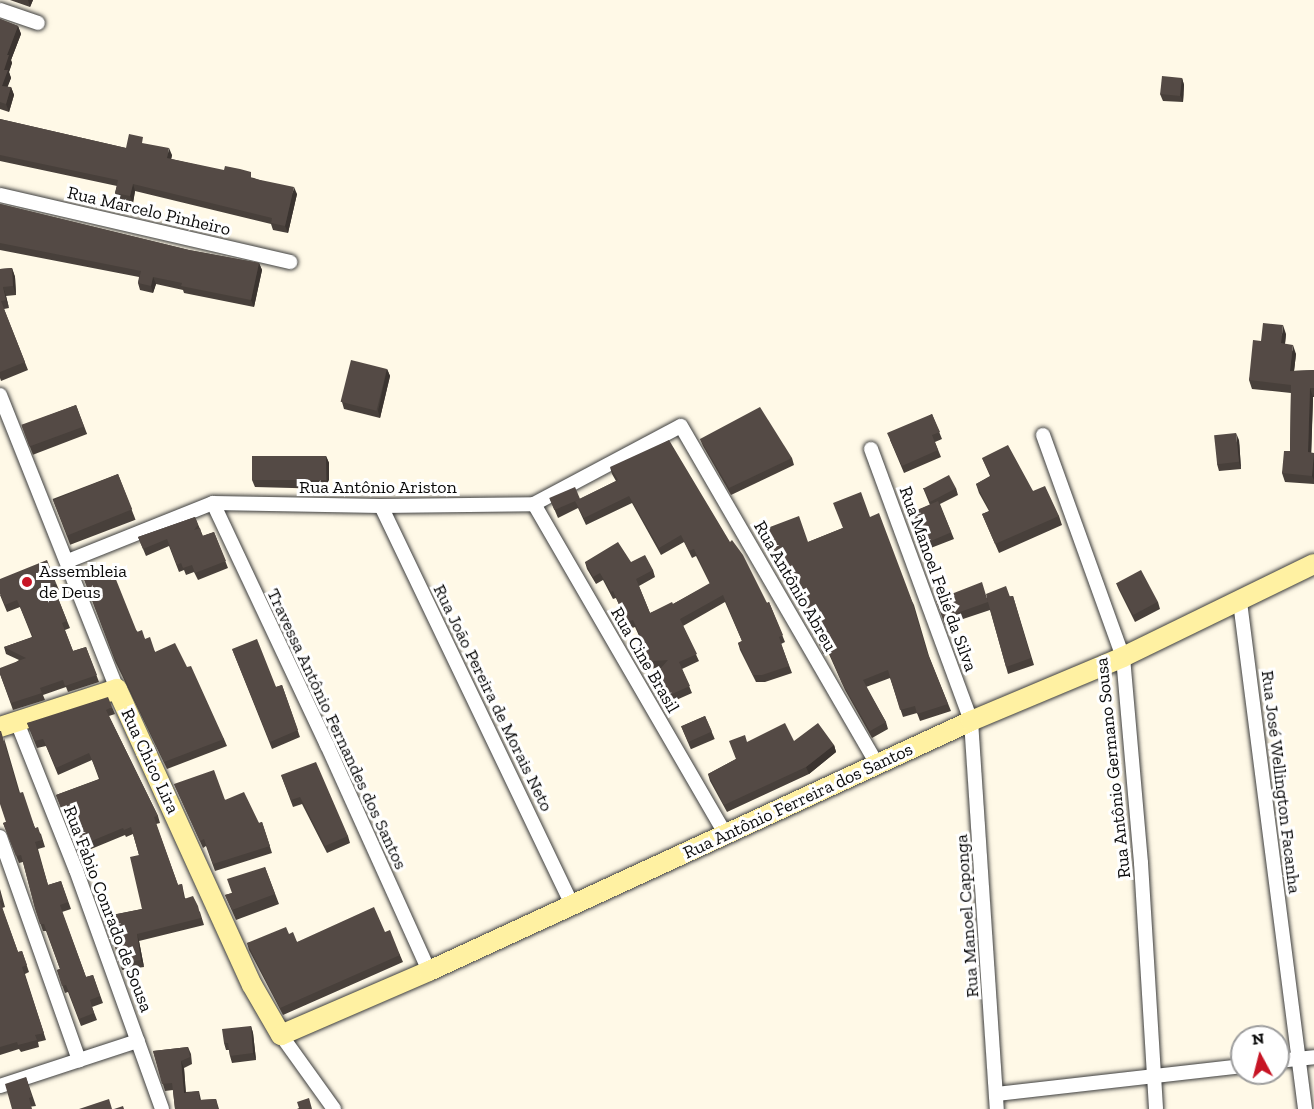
<!DOCTYPE html>
<meta charset="utf-8">
<style>
body{margin:0}
#map{position:relative;width:1314px;height:1109px;overflow:hidden;background:#fff9e7;font-family:"Zilla Slab",serif}
div>[style]{position:absolute}
[style*='--x']{left:calc(var(--x)*1px);top:calc(var(--y)*1px);width:calc(var(--w)*1px);rotate:calc(var(--a)*1deg)}
.roads{filter:drop-shadow(0 0 2px #3d3d3d) drop-shadow(0 0 2px #3d3d3d)}
.street>*{height:14px;margin:-7px;padding:0 7px;transform-origin:7px;border-radius:7px;background:#fff}
.secondary>*{height:20px;margin:-10px;padding:0 10px;transform-origin:10px;border-radius:10px;background:#fff1a2}
.wall>*{inset:0;background:#48403b;transform-origin:0 0}
.shaded-wall>*{inset:0;background:#3b3430}
.building>*{inset:0;background:#544a45;transform-origin:0 0}
.dots>*{width:16px;height:16px;translate:-50% -50%;box-sizing:border-box;border:3px solid #fff;border-radius:50%}
span{translate:-50% -50%;white-space:nowrap;text-align:center;line-height:1.15;-webkit-text-stroke:6px #fff;paint-order:stroke}
.street-label{font-size:18px;color:#0a0a0a}
.poi-label{font-size:18px;color:#0a0a0a}
.left{translate:0 -50%;text-align:left}
.north{position:absolute;left:1230px;top:1025px;width:60px;height:60px;box-sizing:border-box;background:#fff;border:2px solid #9d9d9d;border-radius:50%;rotate:353deg;font-size:16px;font-weight:700;line-height:24px;text-align:center;color:#0a0a0a}
.north::after{content:'';display:block;margin:auto;width:21px;height:27px;background:#c71525;clip-path:polygon(50% 0,100% 100%,50% 72%,0 100%)}
</style>
<div id="map">
<div class="roads">
<div class="street">
<i style="--x:0;--y:10;--w:40;--a:18.9"></i>
<i style="--x:0;--y:195;--w:298;--a:13"></i>
<i style="--x:0;--y:395;--w:316;--a:68.3"></i>
<i style="--x:1043;--y:435;--w:236;--a:70.2"></i>
<i style="--x:1123;--y:657;--w:207;--a:85"></i>
<i style="--x:1141;--y:863;--w:246;--a:86.5"></i>
<i style="--x:871;--y:449;--w:290;--a:69.8"></i>
<i style="--x:971;--y:721;--w:389;--a:86.2"></i>
<i style="--x:213;--y:503;--w:268;--a:64.8"></i>
<i style="--x:327;--y:745;--w:248;--a:65.7"></i>
<i style="--x:534;--y:504;--w:383;--a:59.9"></i>
<i style="--x:381;--y:506;--w:442;--a:64.4"></i>
<i style="--x:68;--y:561;--w:156;--a:-21.8"></i>
<i style="--x:213;--y:503;--w:168;--a:1"></i>
<i style="--x:381;--y:506;--w:153;--a:-0.7"></i>
<i style="--x:534;--y:504;--w:166;--a:-28"></i>
<i style="--x:681;--y:426;--w:391;--a:59.9"></i>
<i style="--x:1240;--y:602;--w:511;--a:82.69"></i>
<i style="--x:17;--y:722;--w:159;--a:68.3"></i>
<i style="--x:76;--y:870;--w:254;--a:70.2"></i>
<i style="--x:0;--y:837;--w:237;--a:70.5"></i>
<i style="--x:281;--y:1035;--w:91;--a:54.4"></i>
<i style="--x:1278;--y:1061;--w:36;--a:-6"></i>
<i style="--x:0;--y:1086;--w:145;--a:-18.1"></i>
<i style="--x:997;--y:1094;--w:247;--a:-6.5"></i>
</div>
<div class="secondary">
<i style="--x:0;--y:727;--w:123;--a:-18"></i>
<i style="--x:117;--y:689;--w:325;--a:65.5"></i>
<i style="--x:252;--y:985;--w:58;--a:59.9"></i>
<i style="--x:281;--y:1035;--w:161;--a:-23.4"></i>
<i style="--x:429;--y:971;--w:597;--a:-24.76"></i>
<i style="--x:971;--y:721;--w:165;--a:-22.8"></i>
<i style="--x:1123;--y:657;--w:212;--a:-26"></i>
</div>
</div>
<div class="wall">
<i style="clip-path:polygon(10px 0,33px 0,30px 7px)"></i>
<i style="clip-path:polygon(0 19px,18px 26px,21px 34px,11px 60px,12px 63px,9px 72px,11px 78px,7px 87px,11px 87px,14px 95px,9px 112px,0 109px)"></i>
<i style="clip-path:polygon(1182px 78px,1184px 85px,1183px 102px,1163px 101px,1160px 94px)"></i>
<i style="clip-path:polygon(0 119px,126px 148px,146px 144px,172px 155px,171px 159px,254px 178px,297px 194px,288px 233px,273px 230px,271px 224px,135px 191px,133px 203px,118px 200px,115px 193px,117px 186px,0 161px)"></i>
<i style="clip-path:polygon(0 204px,189px 250px,259px 263px,262px 270px,254px 307px,184px 293px,183px 290px,156px 284px,153px 293px,140px 290px,138px 283px,139px 277px,0 250px)"></i>
<i style="clip-path:polygon(12px 268px,15px 277px,16px 295px,6px 296px,9px 308px,4px 309px,28px 370px,1px 381px,0 378px,0 269px)"></i>
<i style="clip-path:polygon(1286px 334px,1285px 344px,1296px 354px,1294px 371px,1314px 370px,1314px 397px,1313px 397px,1311px 453px,1314px 453px,1314px 484px,1285px 482px,1282px 473px,1290px 451px,1291px 393px,1252px 389px,1249px 380px,1261px 341px)"></i>
<i style="clip-path:polygon(387px 369px,390px 376px,380px 418px,344px 409px,342px 402px)"></i>
<i style="left:76px;top:405px;width:31px;height:58px;rotate:69deg"></i>
<i style="clip-path:polygon(932px 414px,942px 439px,935px 442px,941px 457px,904px 473px,890px 440px)"></i>
<i style="clip-path:polygon(700px 439px,792px 458px,794px 465px,731px 495px,703px 446px)"></i>
<i style="clip-path:polygon(1239px 440px,1241px 469px,1219px 471px,1217px 464px)"></i>
<i style="clip-path:polygon(326px 456px,329px 463px,329px 489px,255px 487px,252px 480px)"></i>
<i style="clip-path:polygon(982px 458px,1033px 491px,1059px 516px,1062px 525px,999px 553px,982px 514px,989px 511px,979px 493px,976px 484px,990px 476px)"></i>
<i style="clip-path:polygon(610px 467px,767px 603px,769px 602px,785px 642px,781px 644px,792px 673px,765px 682px,756px 682px,740px 650px,738px 643px,742px 641px,725px 602px,683px 626px,699px 661px,682px 669px,692px 693px,665px 705px,653px 677px,661px 668px,644px 669px,637px 652px,645px 649px,635px 627px,630px 629px,616px 598px,613px 599px,603px 580px,596px 584px,587px 569px,585px 562px,631px 562px,653px 570px,655px 577px,639px 586px,650px 613px,673px 604px,710px 584px,696px 556px,692px 558px,684px 542px,661px 555px,632px 503px,586px 525px,578px 508px,558px 518px,550px 499px,580px 499px,616px 481px,612px 474px)"></i>
<i style="left:118px;top:474px;width:49px;height:70px;rotate:69deg"></i>
<i style="clip-path:polygon(923px 488px,956px 488px,958px 495px,940px 504px,954px 539px,923px 551px,908px 514px,930px 505px)"></i>
<i style="clip-path:polygon(195px 517px,203px 536px,214px 532px,228px 568px,198px 580px,194px 572px,186px 575px,184px 570px,179px 572px,169px 546px,146px 556px,138px 537px)"></i>
<i style="clip-path:polygon(870px 517px,914px 605px,929px 656px,951px 711px,920px 721px,917px 713px,903px 717px,890px 678px,866px 687px,886px 722px,888px 729px,872px 738px,845px 690px,828px 652px,823px 654px,815px 634px,813px 635px,797px 601px,790px 590px,788px 591px,764px 537px,808px 542px)"></i>
<i style="clip-path:polygon(84px 579px,145px 639px,224px 739px,227px 746px,167px 769px,115px 661px)"></i>
<i style="clip-path:polygon(56px 583px,59px 590px,55px 591px,70px 628px,65px 630px,73px 651px,86px 647px,99px 682px,68px 692px,66px 687px,43px 695px,45px 700px,13px 710px,0 674px,19px 660px,6px 654px,4px 647px,32px 637px,20px 607px,7px 612px,0 595px)"></i>
<i style="clip-path:polygon(1116px 583px,1158px 602px,1160px 609px,1135px 622px,1119px 590px)"></i>
<i style="clip-path:polygon(1013px 596px,1034px 665px,1008px 674px,990px 610px,945px 625px,936px 600px,987px 598px)"></i>
<i style="clip-path:polygon(232px 649px,276px 687px,282px 685px,300px 737px,272px 749px)"></i>
<i style="clip-path:polygon(112px 707px,115px 714px,109px 716px,158px 816px,160px 823px,156px 824px,178px 885px,182px 884px,185px 898px,200px 912px,204px 925px,139px 941px,144px 967px,122px 970px,115px 946px,113px 946px,102px 917px,142px 909px,139px 855px,133px 834px,126px 837px,125px 835px,79px 854px,56px 795px,99px 779px,92px 760px,58px 775px,46px 746px,37px 748px,27px 723px)"></i>
<i style="left:705px;top:716px;width:25px;height:26px;rotate:67deg"></i>
<i style="clip-path:polygon(4px 738px,20px 793px,35px 828px,41px 834px,45px 847px,38px 849px,48px 885px,61px 881px,71px 909px,62px 912px,86px 977px,93px 975px,103px 1003px,92px 1007px,97px 1020px,81px 1026px,68px 992px,65px 993px,57px 970px,60px 969px,46px 931px,43px 931px,35px 908px,23px 862px,19px 863px,3px 823px,6px 822px)"></i>
<i style="clip-path:polygon(794px 741px,834px 745px,836px 752px,809px 774px,727px 812px,710px 781px,708px 774px,736px 759px,747px 742px)"></i>
<i style="clip-path:polygon(281px 775px,348px 836px,350px 843px,327px 853px,302px 804px,293px 807px)"></i>
<i style="clip-path:polygon(174px 784px,226px 800px,259px 823px,262px 822px,272px 853px,215px 871px,206px 846px,203px 848px)"></i>
<i style="clip-path:polygon(265px 867px,279px 904px,236px 920px,225px 895px,232px 893px)"></i>
<i style="clip-path:polygon(0 889px,5px 907px,2px 908px,18px 952px,22px 951px,29px 972px,25px 974px,46px 1040px,38px 1042px,39px 1047px,21px 1052px,19px 1049px,0 1055px)"></i>
<i style="clip-path:polygon(385px 932px,400px 955px,403px 962px,283px 1015px,249px 950px,247px 943px,289px 934px,297px 942px)"></i>
<i style="clip-path:polygon(251px 1026px,253px 1033px,256px 1060px,232px 1063px,230px 1056px,229px 1050px,226px 1050px,224px 1043px)"></i>
<i style="clip-path:polygon(188px 1047px,191px 1054px,192px 1064px,184px 1068px,186px 1092px,199px 1091px,201px 1100px,216px 1099px,219px 1109px,175px 1109px,173px 1090px,165px 1091px,153px 1051px)"></i>
<i style="clip-path:polygon(26px 1077px,36px 1106px,12px 1109px)"></i>
</div>
<div class="shaded-wall">
<i style="clip-path:polygon(28px 0,33px 0,30px 7px)"></i>
<i style="clip-path:polygon(18px 26px,21px 34px,11px 60px,12px 63px,9px 72px,11px 78px,5px 94px,2px 86px,4px 70px,7px 55px)"></i>
<i style="clip-path:polygon(1182px 78px,1184px 85px,1183px 102px,1180px 95px)"></i>
<i style="clip-path:polygon(11px 87px,14px 95px,9px 112px,6px 104px)"></i>
<i style="clip-path:polygon(169px 148px,172px 155px,170px 165px,167px 158px)"></i>
<i style="clip-path:polygon(133px 184px,135px 191px,133px 203px,130px 196px)"></i>
<i style="clip-path:polygon(294px 187px,297px 194px,288px 233px,285px 226px)"></i>
<i style="clip-path:polygon(259px 263px,262px 270px,254px 307px,251px 300px)"></i>
<i style="clip-path:polygon(12px 268px,15px 277px,16px 295px,13px 286px)"></i>
<i style="clip-path:polygon(153px 277px,156px 284px,153px 293px,151px 286px)"></i>
<i style="clip-path:polygon(3px 287px,6px 296px,9px 308px,6px 300px)"></i>
<i style="clip-path:polygon(1283px 325px,1286px 334px,1284px 352px,1281px 343px)"></i>
<i style="clip-path:polygon(1293px 345px,1296px 354px,1293px 380px,1290px 371px)"></i>
<i style="clip-path:polygon(387px 369px,390px 376px,380px 418px,378px 411px)"></i>
<i style="clip-path:polygon(1310px 388px,1313px 397px,1311px 461px,1308px 452px)"></i>
<i style="clip-path:polygon(1236px 433px,1239px 440px,1241px 469px,1239px 462px)"></i>
<i style="clip-path:polygon(1314px 453px,1314px 480px,1312px 476px)"></i>
<i style="clip-path:polygon(326px 456px,329px 463px,329px 489px,327px 482px)"></i>
<i style="clip-path:polygon(834px 745px,836px 752px,809px 774px,806px 767px)"></i>
<i style="clip-path:polygon(137px 934px,139px 941px,144px 967px,141px 960px)"></i>
<i style="clip-path:polygon(251px 1026px,253px 1033px,256px 1060px,253px 1053px)"></i>
<i style="clip-path:polygon(181px 1061px,184px 1068px,186px 1100px,184px 1093px)"></i>
</div>
<div class="building">
<i style="clip-path:polygon(0 19px,18px 26px,7px 55px,9px 55px,4px 70px,8px 70px,2px 86px,11px 87px,6px 104px,0 102px)"></i>
<i style="left:1162px;top:76px;width:20px;height:18px;rotate:6deg"></i>
<i style="clip-path:polygon(0 119px,126px 148px,129px 134px,143px 137px,142px 143px,169px 148px,167px 158px,224px 170px,225px 166px,240px 169px,251px 172px,251px 178px,294px 187px,285px 226px,271px 223px,272px 218px,133px 184px,130px 196px,115px 193px,118px 180px,0 155px)"></i>
<i style="clip-path:polygon(0 204px,189px 250px,259px 263px,251px 300px,181px 286px,182px 283px,153px 277px,151px 286px,138px 283px,141px 271px,0 243px)"></i>
<i style="clip-path:polygon(12px 268px,13px 286px,3px 287px,6px 300px,1px 301px,25px 362px,0 372px,0 269px)"></i>
<i style="clip-path:polygon(1263px 323px,1283px 325px,1281px 343px,1293px 345px,1290px 371px,1314px 370px,1314px 388px,1310px 388px,1308px 452px,1314px 453px,1312px 476px,1282px 473px,1284px 451px,1290px 451px,1291px 385px,1249px 380px,1253px 340px,1261px 341px)"></i>
<i style="left:351px;top:360px;width:37px;height:43px;rotate:14deg"></i>
<i style="left:76px;top:405px;width:23px;height:58px;rotate:70deg"></i>
<i style="clip-path:polygon(760px 407px,792px 458px,729px 488px,700px 439px)"></i>
<i style="clip-path:polygon(932px 414px,940px 432px,932px 435px,938px 450px,902px 466px,887px 433px)"></i>
<i style="left:1236px;top:433px;width:29px;height:22px;rotate:84deg"></i>
<i style="clip-path:polygon(669px 440px,730px 542px,732px 540px,743px 555px,767px 603px,769px 602px,783px 635px,779px 637px,789px 666px,762px 675px,753px 675px,738px 643px,742px 641px,723px 595px,680px 619px,697px 654px,679px 662px,690px 686px,663px 698px,653px 677px,668px 660px,642px 662px,637px 652px,646px 648px,633px 620px,627px 622px,613px 591px,611px 592px,600px 573px,593px 577px,585px 562px,618px 542px,631px 562px,645px 555px,653px 570px,636px 579px,650px 613px,672px 602px,673px 604px,710px 583px,694px 549px,689px 551px,681px 535px,659px 548px,629px 496px,584px 518px,575px 501px,618px 480px,610px 467px)"></i>
<i style="clip-path:polygon(1008px 445px,1033px 491px,1045px 486px,1059px 516px,995px 544px,982px 514px,990px 511px,976px 484px,991px 476px,982px 458px)"></i>
<i style="left:252px;top:456px;width:74px;height:24px"></i>
<i style="left:118px;top:474px;width:38px;height:70px;rotate:68deg"></i>
<i style="left:949px;top:475px;width:15px;height:29px;rotate:62deg"></i>
<i style="left:575px;top:487px;width:13px;height:28px;rotate:67deg"></i>
<i style="clip-path:polygon(861px 492px,870px 517px,879px 513px,911px 598px,927px 652px,948px 704px,917px 714px,915px 706px,900px 710px,888px 670px,863px 680px,886px 722px,870px 731px,842px 683px,826px 645px,821px 647px,812px 627px,810px 628px,794px 594px,788px 583px,785px 584px,762px 530px,799px 516px,808px 542px,843px 528px,833px 503px)"></i>
<i style="left:938px;top:501px;width:34px;height:33px;rotate:67deg"></i>
<i style="clip-path:polygon(195px 517px,198px 525px,194px 530px,200px 528px,202px 536px,214px 532px,226px 561px,195px 573px,192px 565px,183px 568px,181px 563px,177px 565px,167px 539px,143px 549px,138px 537px)"></i>
<i style="clip-path:polygon(47px 560px,56px 583px,53px 585px,67px 621px,62px 623px,73px 651px,86px 647px,97px 675px,65px 686px,63px 680px,40px 688px,42px 693px,11px 703px,0 674px,0 668px,26px 658px,4px 647px,33px 637px,17px 600px,5px 605px,0 594px,0 579px)"></i>
<i style="clip-path:polygon(111px 567px,137px 632px,142px 630px,145px 639px,150px 637px,155px 652px,175px 643px,187px 667px,191px 666px,224px 739px,164px 762px,113px 654px,84px 579px)"></i>
<i style="left:1141px;top:570px;width:36px;height:28px;rotate:62deg"></i>
<i style="clip-path:polygon(982px 582px,988px 602px,986px 594px,1006px 586px,1010px 597px,1013px 596px,1031px 658px,1006px 667px,988px 602px,943px 618px,936px 600px)"></i>
<i style="clip-path:polygon(257px 639px,276px 687px,282px 685px,298px 730px,270px 742px,232px 649px)"></i>
<i style="clip-path:polygon(108px 697px,112px 707px,106px 710px,158px 816px,154px 817px,178px 885px,182px 884px,184px 899px,193px 896px,198px 906px,201px 918px,137px 934px,141px 960px,119px 963px,113px 939px,111px 939px,102px 917px,142px 909px,130px 857px,139px 855px,131px 827px,124px 830px,123px 828px,77px 847px,56px 795px,100px 779px,89px 753px,56px 768px,43px 739px,35px 741px,27px 723px)"></i>
<i style="left:705px;top:716px;width:17px;height:26px;rotate:66deg"></i>
<i style="clip-path:polygon(785px 723px,794px 741px,818px 723px,834px 745px,806px 767px,724px 805px,708px 774px,736px 759px,729px 741px,745px 735px,747px 742px)"></i>
<i style="clip-path:polygon(0 731px,1px 731px,19px 793px,23px 792px,35px 828px,38px 827px,42px 840px,35px 842px,48px 885px,61px 881px,68px 902px,60px 905px,86px 977px,93px 975px,100px 996px,90px 1000px,94px 1013px,79px 1019px,66px 985px,62px 986px,57px 970px,60px 969px,44px 924px,40px 924px,35px 908px,21px 855px,16px 856px,3px 823px,6px 822px,0 804px)"></i>
<i style="clip-path:polygon(316px 762px,348px 836px,325px 846px,300px 797px,291px 800px,281px 775px)"></i>
<i style="clip-path:polygon(214px 770px,225px 800px,244px 792px,259px 823px,262px 822px,270px 846px,213px 864px,204px 839px,200px 841px,174px 784px)"></i>
<i style="clip-path:polygon(265px 867px,275px 894px,232px 910px,225px 895px,232px 893px,227px 879px)"></i>
<i style="clip-path:polygon(0 891px,2px 900px,0 901px)"></i>
<i style="clip-path:polygon(0 901px,18px 952px,22px 951px,27px 965px,22px 967px,44px 1033px,35px 1035px,37px 1040px,18px 1045px,17px 1042px,0 1047px)"></i>
<i style="clip-path:polygon(374px 907px,385px 932px,390px 930px,400px 955px,280px 1008px,247px 943px,286px 927px,289px 934px,293px 932px,297px 942px)"></i>
<i style="clip-path:polygon(251px 1026px,253px 1053px,230px 1056px,228px 1043px,224px 1043px,222px 1029px)"></i>
<i style="clip-path:polygon(188px 1047px,190px 1057px,181px 1061px,184px 1093px,199px 1091px,199px 1100px,216px 1099px,218px 1109px,175px 1109px,172px 1083px,162px 1084px,153px 1051px)"></i>
<i style="clip-path:polygon(26px 1077px,32px 1097px,29px 1098px,32px 1109px,12px 1109px,5px 1084px)"></i>
<i style="clip-path:polygon(309px 1098px,312px 1109px,297px 1109px,299px 1108px,297px 1102px)"></i>
<i style="clip-path:polygon(109px 1099px,112px 1109px,79px 1109px)"></i>
<i style="clip-path:polygon(123px 1106px,124px 1109px,114px 1109px)"></i>
</div>
<div class="dots">
<i style="left:27px;top:582px;background:#c71525"></i>
</div>
<div class="street-label">
<span style="left:149px;top:211px;rotate:13deg">Rua Marcelo Pinheiro</span>
<span style="left:378px;top:487px">Rua Antônio Ariston</span>
<span style="left:938px;top:579px;rotate:70deg">Rua Manoel Felié da Silva</span>
<span style="left:795px;top:586px;rotate:60deg">Rua Antônio Abreu</span>
<span style="left:645px;top:660px;rotate:60deg">Rua Cine Brasil</span>
<span style="left:493px;top:698px;rotate:64deg">Rua João Pereira de Morais Neto</span>
<span style="left:337px;top:729px;rotate:65deg">Travessa Antônio Fernandes dos Santos</span>
<span style="left:150px;top:761px;rotate:65deg">Rua Chico Lira</span>
<span style="left:1113px;top:768px;rotate:-96deg">Rua Antônio Germano Sousa</span>
<span style="left:1281px;top:782px;rotate:83deg">Rua José Wellington Facanha</span>
<span style="left:798px;top:801px;rotate:-25deg">Rua Antônio Ferreira dos Santos</span>
<span style="left:108px;top:909px;rotate:69deg">Rua Fabio Conrado de Sousa</span>
<span style="left:967px;top:916px;rotate:-94deg">Rua Manoel Caponga</span>
</div>
<div class="poi-label">
<span class="left" style="left:39px;top:582px">Assembleia<br>de Deus</span>
</div>
<div class="north">N</div>
</div>
